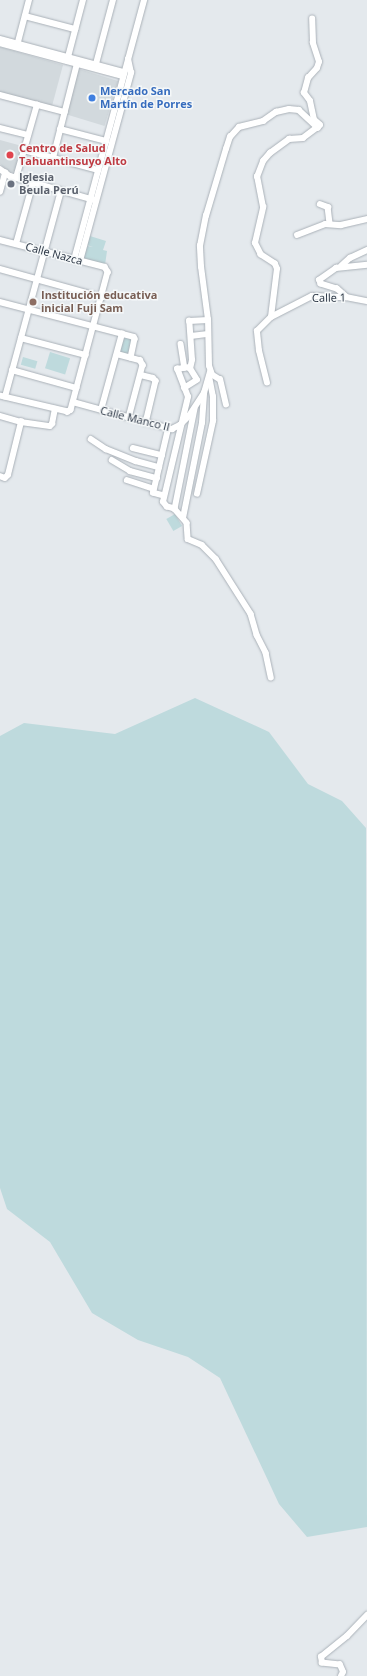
<!DOCTYPE html>
<meta charset="utf-8">
<style>
body{margin:0}
#map{position:relative;width:367px;height:1676px;overflow:hidden;background:#e4e9ed;font-family:"Open Sans",sans-serif}
div>[style]{position:absolute}
[style*='--x']{left:calc(var(--x)*1px);top:calc(var(--y)*1px);width:calc(var(--w)*1px);rotate:calc(var(--a)*1deg)}
.built>*{inset:0;background:#d2d9dd;transform-origin:0 0}
.green>*{inset:0;background:#bedadd;transform-origin:0 0}
.roads{filter:drop-shadow(0 0 1px #aab1b8) drop-shadow(0 0 1px #aab1b8)}
.minor>*{height:5.5px;margin:-2.75px;padding:0 2.75px;transform-origin:2.75px;border-radius:2.75px;background:#fff}
.dots>*{width:11px;height:11px;translate:-50% -50%;box-sizing:border-box;border:2px solid #f5f8f9;border-radius:50%}
span{translate:-50% -50%;white-space:nowrap;text-align:center;line-height:1.15;-webkit-text-stroke:3px #f5f8f9;paint-order:stroke}
.shop-label{font-size:11px;color:#366cbe;font-weight:700}
.left{translate:0 -50%;text-align:left}
.health-label{font-size:11px;color:#be3a42;font-weight:700}
.worship-label{font-size:11px;color:#5b616d;font-weight:700}
.street-label{font-size:11px;color:#242f3e}
.education-label{font-size:11px;color:#785e54;font-weight:700}
</style>
<div id="map">
<div class="built">
<i style="clip-path:polygon(0 47px,63px 65px,52px 106px,0 92px)"></i>
<i style="left:79px;top:69px;width:41px;height:47px;rotate:17deg"></i>
<i style="clip-path:polygon(0 140px,22px 146px,15px 171px,12px 172px,8px 171px,0 164px)"></i>
</div>
<div class="green">
<i style="clip-path:polygon(90px 236px,106px 241px,103px 250px,107px 251px,105px 265px,85px 259px,84px 257px,87px 246px,93px 247px,87px 245px)"></i>
<i style="clip-path:polygon(124px 337px,134px 339px,128px 354px,120px 352px)"></i>
<i style="left:50px;top:352px;width:21px;height:17px;rotate:17deg"></i>
<i style="left:23px;top:357px;width:15px;height:8px;rotate:16deg"></i>
<i style="left:175px;top:514px;width:14px;height:10px;rotate:60deg"></i>
<i style="clip-path:polygon(195px 698px,269px 732px,308px 784px,342px 801px,366px 828px,367px 1527px,307px 1537px,279px 1504px,220px 1378px,188px 1357px,138px 1340px,92px 1313px,50px 1242px,7px 1209px,0 1188px,0 736px,24px 723px,115px 734px)"></i>
</div>
<div class="roads">
<div class="minor">
<i style="--x:25;--y:16;--w:52;--a:14.6"></i>
<i style="--x:0;--y:39;--w:128;--a:14.9"></i>
<i style="--x:0;--y:43;--w:127;--a:15"></i>
<i style="--x:17;--y:46;--w:48;--a:-75.4"></i>
<i style="--x:67;--y:61;--w:63;--a:-75.3"></i>
<i style="--x:96;--y:64;--w:66;--a:-75.1"></i>
<i style="--x:0;--y:95;--w:67;--a:14.7"></i>
<i style="--x:0;--y:128;--w:29;--a:14"></i>
<i style="--x:60;--y:129;--w:48;--a:14.6"></i>
<i style="--x:24;--y:150;--w:77;--a:15.1"></i>
<i style="--x:53;--y:158;--w:97;--a:-75.7"></i>
<i style="--x:0;--y:169;--w:12;--a:35"></i>
<i style="--x:10;--y:176;--w:87;--a:15.9"></i>
<i style="--x:16;--y:178;--w:76;--a:-74"></i>
<i style="--x:0;--y:192;--w:20;--a:-75"></i>
<i style="--x:320;--y:204;--w:9;--a:21"></i>
<i style="--x:328;--y:207;--w:16;--a:83"></i>
<i style="--x:297;--y:235;--w:30;--a:-21"></i>
<i style="--x:325;--y:224;--w:16;--a:4"></i>
<i style="--x:341;--y:225;--w:27;--a:-13"></i>
<i style="--x:0;--y:240;--w:108;--a:14.4"></i>
<i style="--x:105;--y:267;--w:6;--a:59"></i>
<i style="--x:108;--y:272;--w:143;--a:105"></i>
<i style="--x:71;--y:410;--w:4;--a:146"></i>
<i style="--x:68;--y:412;--w:70;--a:-166.8"></i>
<i style="--x:16;--y:244;--w:63;--a:-74.4"></i>
<i style="--x:74;--y:260;--w:269;--a:-74.9"></i>
<i style="--x:80;--y:261;--w:195;--a:-74.8"></i>
<i style="--x:131;--y:73;--w:14;--a:-102"></i>
<i style="--x:341;--y:266;--w:12;--a:-42"></i>
<i style="--x:350;--y:258;--w:19;--a:-25"></i>
<i style="--x:0;--y:269;--w:106;--a:15.4"></i>
<i style="--x:346;--y:297;--w:12;--a:-138"></i>
<i style="--x:337;--y:289;--w:17;--a:-163"></i>
<i style="--x:321;--y:284;--w:4;--a:-117"></i>
<i style="--x:319;--y:280;--w:21;--a:-35"></i>
<i style="--x:336;--y:268;--w:31;--a:-6"></i>
<i style="--x:0;--y:302;--w:138;--a:14.6"></i>
<i style="--x:134;--y:337;--w:2;--a:63"></i>
<i style="--x:135;--y:339;--w:19;--a:102"></i>
<i style="--x:271;--y:317;--w:48;--a:-82.9"></i>
<i style="--x:277;--y:269;--w:5;--a:-112"></i>
<i style="--x:275;--y:264;--w:17;--a:-147"></i>
<i style="--x:261;--y:255;--w:13;--a:-117"></i>
<i style="--x:255;--y:243;--w:37;--a:-77"></i>
<i style="--x:263;--y:207;--w:31;--a:-101"></i>
<i style="--x:257;--y:177;--w:17;--a:-69"></i>
<i style="--x:263;--y:161;--w:11;--a:-49"></i>
<i style="--x:270;--y:153;--w:24;--a:-36"></i>
<i style="--x:289;--y:139;--w:14;--a:-4"></i>
<i style="--x:303;--y:138;--w:21;--a:-37"></i>
<i style="--x:320;--y:125;--w:8;--a:-140"></i>
<i style="--x:314;--y:120;--w:19;--a:-102"></i>
<i style="--x:310;--y:101;--w:10;--a:-127"></i>
<i style="--x:304;--y:93;--w:16;--a:-75"></i>
<i style="--x:308;--y:78;--w:13;--a:-48"></i>
<i style="--x:317;--y:68;--w:6;--a:-72"></i>
<i style="--x:319;--y:62;--w:20;--a:-108"></i>
<i style="--x:313;--y:43;--w:24;--a:-92"></i>
<i style="--x:191;--y:336;--w:17;--a:-7"></i>
<i style="--x:21;--y:338;--w:67;--a:14.7"></i>
<i style="--x:181;--y:344;--w:24;--a:81"></i>
<i style="--x:117;--y:354;--w:24;--a:15"></i>
<i style="--x:140;--y:360;--w:6;--a:59"></i>
<i style="--x:143;--y:365;--w:55;--a:104.8"></i>
<i style="--x:12;--y:370;--w:67;--a:15.5"></i>
<i style="--x:141;--y:375;--w:12;--a:14"></i>
<i style="--x:153;--y:378;--w:4;--a:45"></i>
<i style="--x:156;--y:381;--w:43;--a:103.4"></i>
<i style="--x:267;--y:383;--w:33;--a:-104"></i>
<i style="--x:259;--y:351;--w:20;--a:-96"></i>
<i style="--x:257;--y:331;--w:20;--a:-45"></i>
<i style="--x:271;--y:317;--w:46;--a:-27.1"></i>
<i style="--x:312;--y:296;--w:34;--a:2"></i>
<i style="--x:346;--y:297;--w:21;--a:11"></i>
<i style="--x:184;--y:388;--w:15;--a:-32"></i>
<i style="--x:197;--y:380;--w:13;--a:-122"></i>
<i style="--x:190;--y:369;--w:9;--a:-77"></i>
<i style="--x:192;--y:360;--w:39;--a:-94"></i>
<i style="--x:189;--y:321;--w:19;--a:-3"></i>
<i style="--x:5;--y:397;--w:213;--a:-74.8"></i>
<i style="--x:73;--y:402;--w:103;--a:15.3"></i>
<i style="--x:172;--y:429;--w:9;--a:-27"></i>
<i style="--x:180;--y:425;--w:13;--a:-45"></i>
<i style="--x:189;--y:416;--w:27;--a:-57"></i>
<i style="--x:226;--y:405;--w:26;--a:-103"></i>
<i style="--x:220;--y:380;--w:9;--a:-148"></i>
<i style="--x:212;--y:375;--w:9;--a:-108"></i>
<i style="--x:209;--y:366;--w:46;--a:-91.2"></i>
<i style="--x:208;--y:320;--w:53;--a:-97.5"></i>
<i style="--x:201;--y:267;--w:21;--a:-93"></i>
<i style="--x:200;--y:246;--w:31;--a:-79"></i>
<i style="--x:206;--y:216;--w:70;--a:-73.4"></i>
<i style="--x:226;--y:149;--w:13;--a:-72"></i>
<i style="--x:230;--y:137;--w:13;--a:-48"></i>
<i style="--x:239;--y:127;--w:25;--a:-14"></i>
<i style="--x:263;--y:121;--w:16;--a:-35"></i>
<i style="--x:276;--y:112;--w:13;--a:-13"></i>
<i style="--x:289;--y:109;--w:10;--a:6"></i>
<i style="--x:299;--y:110;--w:26;--a:43"></i>
<i style="--x:195;--y:409;--w:102;--a:101.3"></i>
<i style="--x:175;--y:509;--w:18;--a:49"></i>
<i style="--x:187;--y:523;--w:16;--a:86"></i>
<i style="--x:188;--y:539;--w:15;--a:23"></i>
<i style="--x:202;--y:545;--w:20;--a:45"></i>
<i style="--x:216;--y:559;--w:65;--a:57.5"></i>
<i style="--x:251;--y:614;--w:22;--a:74"></i>
<i style="--x:257;--y:635;--w:20;--a:63"></i>
<i style="--x:266;--y:653;--w:25;--a:78"></i>
<i style="--x:101;--y:410;--w:79;--a:-74.6"></i>
<i style="--x:0;--y:416;--w:22;--a:16"></i>
<i style="--x:21;--y:422;--w:29;--a:8"></i>
<i style="--x:50;--y:426;--w:3;--a:-45"></i>
<i style="--x:52;--y:424;--w:15;--a:-79"></i>
<i style="--x:91;--y:439;--w:18;--a:34"></i>
<i style="--x:106;--y:449;--w:32;--a:22"></i>
<i style="--x:136;--y:461;--w:24;--a:15"></i>
<i style="--x:133;--y:448;--w:30;--a:14"></i>
<i style="--x:112;--y:460;--w:21;--a:31"></i>
<i style="--x:130;--y:471;--w:28;--a:15"></i>
<i style="--x:0;--y:476;--w:5;--a:22"></i>
<i style="--x:5;--y:478;--w:4;--a:-45"></i>
<i style="--x:8;--y:475;--w:55;--a:-76.2"></i>
<i style="--x:127;--y:480;--w:28;--a:18"></i>
<i style="--x:197;--y:494;--w:75;--a:-77.6"></i>
<i style="--x:213;--y:421;--w:24;--a:-90"></i>
<i style="--x:213;--y:397;--w:20;--a:-101"></i>
<i style="--x:164;--y:496;--w:11;--a:-165"></i>
<i style="--x:153;--y:493;--w:66;--a:-76.8"></i>
<i style="--x:175;--y:509;--w:8;--a:-166"></i>
<i style="--x:167;--y:507;--w:6;--a:-129"></i>
<i style="--x:163;--y:502;--w:108;--a:-76.6"></i>
<i style="--x:188;--y:397;--w:30;--a:-111"></i>
<i style="--x:177;--y:369;--w:13;--a:-9"></i>
<i style="--x:183;--y:518;--w:97;--a:-78.7"></i>
<i style="--x:202;--y:423;--w:30;--a:-86"></i>
<i style="--x:204;--y:393;--w:22;--a:-74"></i>
<i style="--x:341;--y:1676;--w:4;--a:-63"></i>
<i style="--x:343;--y:1672;--w:8;--a:-113"></i>
<i style="--x:340;--y:1665;--w:18;--a:-174"></i>
<i style="--x:322;--y:1663;--w:6;--a:-99"></i>
<i style="--x:321;--y:1657;--w:33;--a:-39"></i>
<i style="--x:347;--y:1636;--w:29;--a:-46"></i>
</div>
</div>
<div class="dots">
<i style="left:92px;top:98px;background:#3f7fe0"></i>
<i style="left:10px;top:155px;background:#e0444e"></i>
<i style="left:11px;top:184px;background:#6b7280"></i>
<i style="left:33px;top:302px;background:#8d6e63"></i>
</div>
<div class="shop-label">
<span class="left" style="left:100px;top:98px">Mercado San<br>Martín de Porres</span>
</div>
<div class="health-label">
<span class="left" style="left:19px;top:155px">Centro de Salud<br>Tahuantinsuyo Alto</span>
</div>
<div class="worship-label">
<span class="left" style="left:19px;top:184px">Iglesia<br>Beula Perú</span>
</div>
<div class="street-label">
<span style="left:54px;top:254px;rotate:15deg">Calle Nazca</span>
<span style="left:329px;top:298px;rotate:-1deg">Calle 1</span>
<span style="left:135px;top:419px;rotate:14deg">Calle Manco II</span>
</div>
<div class="education-label">
<span class="left" style="left:41px;top:302px">Institución educativa<br>inicial Fuji Sam</span>
</div>
</div>
